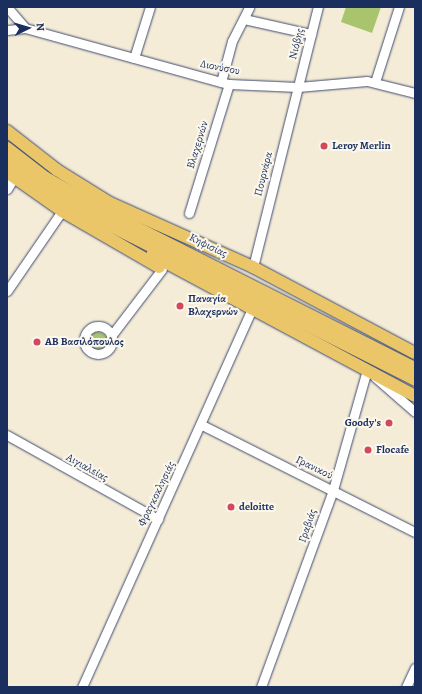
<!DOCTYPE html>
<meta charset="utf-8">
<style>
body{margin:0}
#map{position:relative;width:422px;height:694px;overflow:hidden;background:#f5ecd7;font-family:Alegreya,serif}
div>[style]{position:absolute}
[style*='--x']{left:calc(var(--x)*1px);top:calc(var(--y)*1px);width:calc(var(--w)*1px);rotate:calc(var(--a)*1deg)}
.green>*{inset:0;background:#a8c56d}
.round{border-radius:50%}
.roads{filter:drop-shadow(0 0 1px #3c4b70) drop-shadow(0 0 1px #3c4b70)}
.minor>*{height:9px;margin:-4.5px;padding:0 4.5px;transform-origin:4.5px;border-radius:4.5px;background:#fff}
.minor>.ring{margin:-4.5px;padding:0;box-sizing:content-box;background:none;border:9px solid #fff;border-radius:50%}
.major>*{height:12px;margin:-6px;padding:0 6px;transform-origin:6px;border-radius:6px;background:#ebc669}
.dots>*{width:11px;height:11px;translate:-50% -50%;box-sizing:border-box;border:2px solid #fbf7ec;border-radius:50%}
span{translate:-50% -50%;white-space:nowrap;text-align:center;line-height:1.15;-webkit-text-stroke:4px #fbf7ec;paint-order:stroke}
.street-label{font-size:11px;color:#1b2f5e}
.poi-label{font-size:11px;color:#1b2f5e;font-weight:700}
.left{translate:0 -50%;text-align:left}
.right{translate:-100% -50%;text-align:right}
.frame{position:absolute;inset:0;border:8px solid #1b2f5e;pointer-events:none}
.north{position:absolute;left:8px;top:8px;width:40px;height:40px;-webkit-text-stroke:3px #fbf7ec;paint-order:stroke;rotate:85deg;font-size:11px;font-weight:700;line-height:16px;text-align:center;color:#1b2f5e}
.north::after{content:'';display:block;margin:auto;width:14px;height:18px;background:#1b2f5e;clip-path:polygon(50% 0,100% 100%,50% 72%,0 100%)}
</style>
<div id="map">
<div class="green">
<i style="clip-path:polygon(346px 7px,381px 7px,372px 33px,341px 22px)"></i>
<i class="round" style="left:89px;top:332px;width:18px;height:18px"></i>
</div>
<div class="roads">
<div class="minor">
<i style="--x:7;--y:7;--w:28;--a:49"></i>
<i style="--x:244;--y:19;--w:69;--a:12.6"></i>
<i style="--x:7;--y:30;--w:18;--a:-6"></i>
<i style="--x:25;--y:28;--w:212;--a:15.4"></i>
<i style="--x:229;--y:84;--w:69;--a:2.5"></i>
<i style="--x:298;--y:87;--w:69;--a:-5"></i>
<i style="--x:367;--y:81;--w:49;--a:14"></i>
<i style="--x:134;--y:58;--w:53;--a:-72.6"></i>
<i style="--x:221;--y:82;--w:42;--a:-75"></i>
<i style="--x:232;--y:41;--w:38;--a:-63"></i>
<i style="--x:375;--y:82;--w:79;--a:-72.3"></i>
<i style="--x:7;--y:189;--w:13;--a:-58"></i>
<i style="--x:189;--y:213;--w:135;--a:-72.8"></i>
<i style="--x:253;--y:267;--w:268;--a:-76"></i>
<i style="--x:7;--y:291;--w:97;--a:-55.5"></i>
<i class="ring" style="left:84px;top:326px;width:19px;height:19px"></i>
<i style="--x:111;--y:336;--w:84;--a:-52.7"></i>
<i style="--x:375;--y:377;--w:53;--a:41.2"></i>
<i style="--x:202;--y:425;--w:238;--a:26.7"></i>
<i style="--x:7;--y:435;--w:173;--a:29.1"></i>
<i style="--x:82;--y:687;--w:412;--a:-65.8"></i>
<i style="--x:261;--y:687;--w:210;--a:-69.9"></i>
<i style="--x:333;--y:490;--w:125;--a:-74.2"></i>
<i style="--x:406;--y:687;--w:21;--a:-65"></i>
</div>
<div class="major">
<i style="--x:7;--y:131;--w:63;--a:38"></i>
<i style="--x:57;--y:170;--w:62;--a:31.9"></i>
<i style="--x:110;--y:203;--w:157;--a:24.1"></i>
<i style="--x:253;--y:267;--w:183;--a:28"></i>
<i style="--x:7;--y:148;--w:49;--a:37.6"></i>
<i style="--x:46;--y:178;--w:69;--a:29.5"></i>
<i style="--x:106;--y:212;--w:346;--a:26.8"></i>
<i style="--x:7;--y:161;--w:96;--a:33.5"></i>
<i style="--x:87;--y:214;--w:368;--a:26.8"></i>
<i style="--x:7;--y:172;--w:67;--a:35.3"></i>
<i style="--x:62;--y:211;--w:112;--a:30"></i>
<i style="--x:152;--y:255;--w:298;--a:28.2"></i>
</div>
</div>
<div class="dots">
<i style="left:324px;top:146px;background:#d1495b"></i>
<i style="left:180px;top:306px;background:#d1495b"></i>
<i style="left:37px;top:342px;background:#d1495b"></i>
<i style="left:389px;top:423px;background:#d1495b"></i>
<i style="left:368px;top:450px;background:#d1495b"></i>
<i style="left:231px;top:507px;background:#d1495b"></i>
</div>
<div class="street-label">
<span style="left:297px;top:44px;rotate:-76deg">Νιόβης</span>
<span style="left:220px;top:68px;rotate:11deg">Διονύσου</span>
<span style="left:198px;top:145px;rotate:-73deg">Βλαχερνών</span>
<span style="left:264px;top:174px;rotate:-76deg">Πουρνάρα</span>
<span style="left:208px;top:246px;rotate:26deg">Κηφισίας</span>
<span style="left:87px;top:468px;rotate:29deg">Αιγιαλείας</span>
<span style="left:314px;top:468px;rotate:26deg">Γρανικού</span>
<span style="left:157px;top:494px;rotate:-64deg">Φραγκοκλησιάς</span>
<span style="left:308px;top:526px;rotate:-71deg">Γραβιάς</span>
</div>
<div class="poi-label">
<span class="left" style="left:332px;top:146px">Leroy Merlin</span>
<span class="left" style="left:188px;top:306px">Παναγία<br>Βλαχερνών</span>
<span class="left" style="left:45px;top:342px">ΑΒ Βασιλόπουλος</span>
<span class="right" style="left:381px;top:423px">Goody's</span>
<span class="left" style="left:376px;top:450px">Flocafe</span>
<span class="left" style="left:239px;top:507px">deloitte</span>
</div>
<div class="frame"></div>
<div class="north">N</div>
</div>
